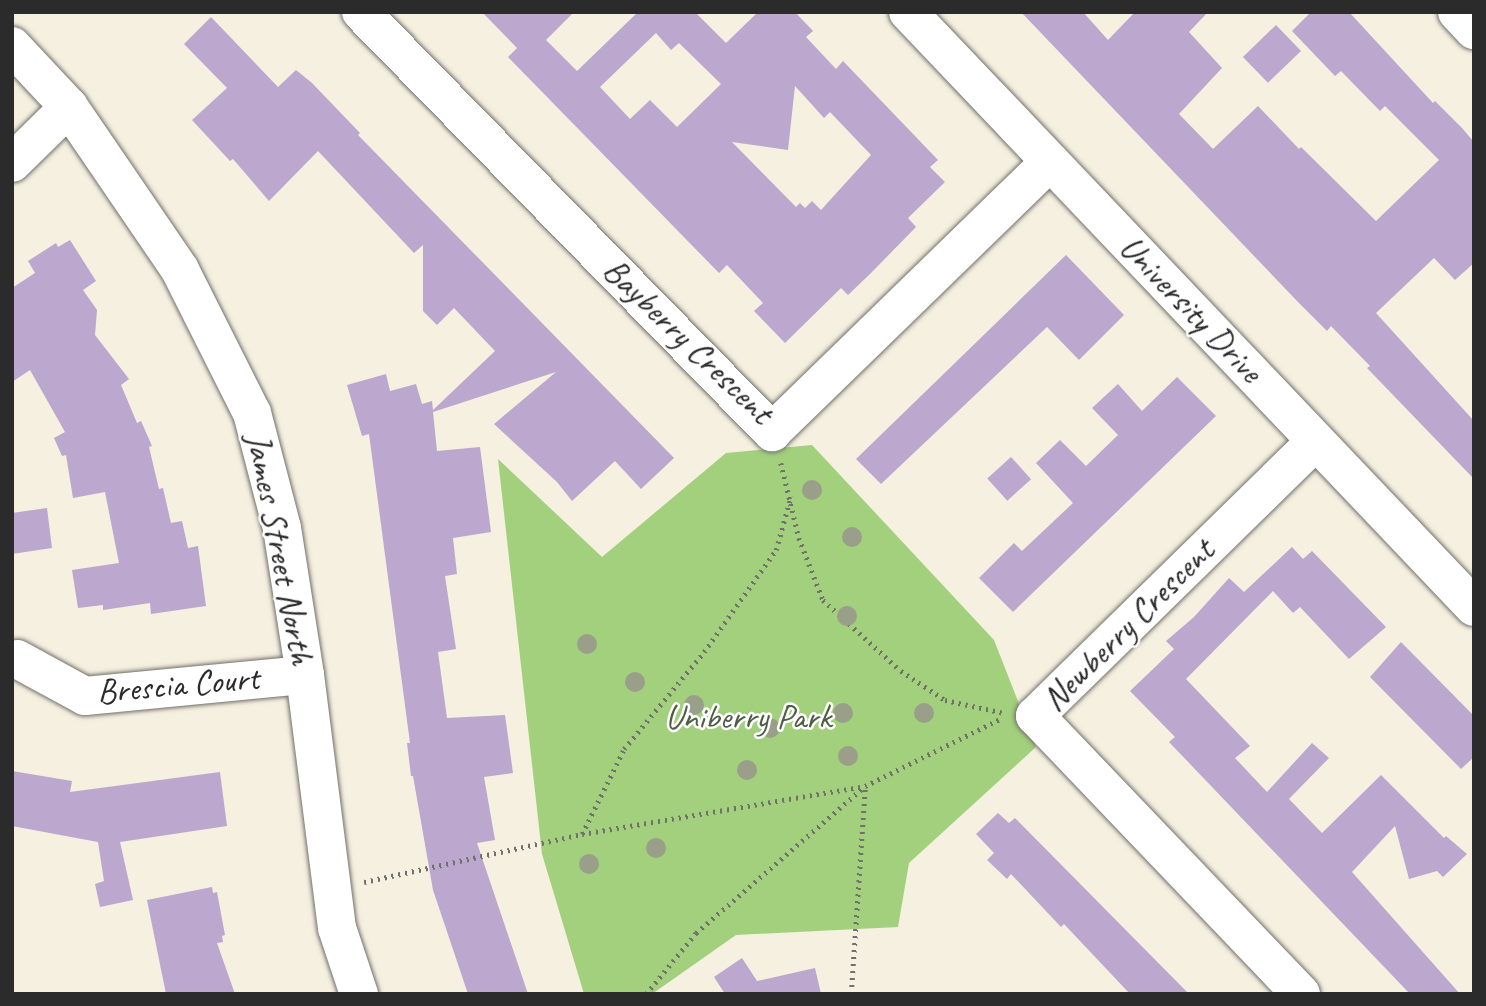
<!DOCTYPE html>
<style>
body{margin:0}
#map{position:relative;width:1486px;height:1006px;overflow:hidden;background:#f5f0e0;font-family:Caveat,sans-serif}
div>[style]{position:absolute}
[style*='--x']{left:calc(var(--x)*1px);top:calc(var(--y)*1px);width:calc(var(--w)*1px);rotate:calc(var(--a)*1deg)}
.green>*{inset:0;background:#a2d07d}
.building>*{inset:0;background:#bca7cf;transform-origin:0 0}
.path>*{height:4.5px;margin-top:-2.25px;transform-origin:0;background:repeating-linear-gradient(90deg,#72706a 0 2px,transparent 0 7px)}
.roads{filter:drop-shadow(0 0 2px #72706a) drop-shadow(0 0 2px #72706a)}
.minor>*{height:38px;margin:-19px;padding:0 19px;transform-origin:19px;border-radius:19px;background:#fff}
.trees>*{width:20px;height:20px;margin:-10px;border-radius:50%;background:#9a9f8a}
span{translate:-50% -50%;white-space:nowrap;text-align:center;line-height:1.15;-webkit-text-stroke:5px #fff;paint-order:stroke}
.street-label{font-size:35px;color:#2b2b2b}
.park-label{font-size:35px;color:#4f5d44}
.frame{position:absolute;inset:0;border:14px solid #2b2b2b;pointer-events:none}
</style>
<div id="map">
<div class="green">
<i style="clip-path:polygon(812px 445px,994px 640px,1036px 747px,909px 863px,898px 927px,736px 935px,652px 994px,584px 994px,542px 854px,498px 459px,602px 557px,726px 453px)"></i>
</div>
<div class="building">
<i style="clip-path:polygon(evenodd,482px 12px,574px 12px,546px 40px,577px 71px,638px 12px,695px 12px,726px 43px,758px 12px,795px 12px,813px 31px,806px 37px,836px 69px,843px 61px,938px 160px,930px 167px,945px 182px,908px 218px,916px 227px,870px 274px,848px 295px,841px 288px,785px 343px,754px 311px,763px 303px,727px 265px,719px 273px,508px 57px,517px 48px,482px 12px,656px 33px,671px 50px,679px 43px,721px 84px,677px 127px,650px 100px,630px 119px,600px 87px,656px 33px,482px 12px,795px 86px,824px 118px,830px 112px,871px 155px,821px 210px,812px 201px,805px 208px,800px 203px,796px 207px,732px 142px,788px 150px,795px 86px)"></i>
<i style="clip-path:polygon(1021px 12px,1083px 12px,1108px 40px,1135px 12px,1208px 12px,1189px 32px,1222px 68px,1179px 114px,1213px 149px,1258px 106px,1299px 149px,1301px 147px,1376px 221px,1439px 160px,1385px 106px,1380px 111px,1341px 71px,1335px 76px,1292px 31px,1311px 12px,1349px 12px,1433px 103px,1435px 101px,1462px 128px,1474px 142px,1474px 263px,1455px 280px,1434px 258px,1376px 313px,1474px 421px,1474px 479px,1367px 368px,1370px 366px,1331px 326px,1327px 331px,1298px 302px)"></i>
<i style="clip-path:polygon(211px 17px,278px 87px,296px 70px,312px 83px,360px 133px,358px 135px,674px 458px,641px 489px,615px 461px,572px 501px,557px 482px,494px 424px,556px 372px,433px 412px,437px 451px,480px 447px,491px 532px,453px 538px,457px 574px,445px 576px,456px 649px,438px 652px,447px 718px,505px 715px,513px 773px,484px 777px,495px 840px,477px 843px,528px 994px,468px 994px,433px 890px,413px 776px,411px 776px,407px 743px,410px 743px,369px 434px,362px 436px,347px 385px,386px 374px,390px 391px,416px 384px,422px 404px,432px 401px,433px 410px,495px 351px,454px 308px,437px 325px,423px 311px,423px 245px,414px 253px,318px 151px,269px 201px,233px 159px,230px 161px,192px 120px,227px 88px,184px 44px)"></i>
<i style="left:1276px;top:25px;width:36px;height:46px;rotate:46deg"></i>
<i style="clip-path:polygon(70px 240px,96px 281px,83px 290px,97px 310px,95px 335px,129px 379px,121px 385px,137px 423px,141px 421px,152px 446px,149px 447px,159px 489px,163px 488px,171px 523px,182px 521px,188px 548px,198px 546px,206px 606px,151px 614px,150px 603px,103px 610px,103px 605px,78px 608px,72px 570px,119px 563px,105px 492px,73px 498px,66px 455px,62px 456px,54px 438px,65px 432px,30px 370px,12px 382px,12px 288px,35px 273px,28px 261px,56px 243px,58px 247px)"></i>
<i style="clip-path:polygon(1066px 255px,1124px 315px,1079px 360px,1047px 327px,881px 484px,856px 459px)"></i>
<i style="clip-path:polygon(1177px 377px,1216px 416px,1013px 612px,979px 578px,1014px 543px,1022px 551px,1073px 503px,1036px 463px,1060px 440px,1086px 466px,1118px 435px,1092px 408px,1118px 384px,1142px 411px)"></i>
<i style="left:1011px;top:457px;width:30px;height:32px;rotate:48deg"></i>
<i style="clip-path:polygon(47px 508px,52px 548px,12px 554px,12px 513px)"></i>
<i style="clip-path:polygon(1292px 547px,1303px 559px,1312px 551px,1386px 627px,1349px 659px,1300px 607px,1293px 613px,1273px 591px,1186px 679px,1250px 746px,1235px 758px,1267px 792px,1312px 743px,1329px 758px,1289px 799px,1322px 833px,1381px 775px,1444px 838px,1446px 836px,1467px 854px,1443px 877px,1437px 871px,1409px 879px,1395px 826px,1352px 872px,1460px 994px,1410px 994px,1169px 742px,1175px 737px,1130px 691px,1174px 649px,1166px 641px,1194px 617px,1229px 578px,1244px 592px)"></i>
<i style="clip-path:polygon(1401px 642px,1474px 716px,1474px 757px,1461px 769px,1370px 677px)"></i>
<i style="clip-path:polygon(12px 771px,72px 781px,70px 792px,220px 772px,227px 826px,120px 842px,133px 900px,100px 907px,95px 884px,104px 881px,98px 842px,12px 826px)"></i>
<i style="clip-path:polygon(998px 813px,1009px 823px,1015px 818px,1189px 994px,1130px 994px,1064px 924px,1061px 927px,1011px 874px,1007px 879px,987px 860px,994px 853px,976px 834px)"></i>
<i style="clip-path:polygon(212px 887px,213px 893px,217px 892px,225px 935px,222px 936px,223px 942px,217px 943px,235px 994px,166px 994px,147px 900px)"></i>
<i style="clip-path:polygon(742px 958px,757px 981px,815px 968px,821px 994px,725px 994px,714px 977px)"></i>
</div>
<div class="path">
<i style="--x:781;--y:463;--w:77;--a:76.5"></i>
<i style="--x:799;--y:538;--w:66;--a:68.8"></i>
<i style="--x:823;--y:600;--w:105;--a:42.3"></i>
<i style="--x:901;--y:671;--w:53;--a:33.4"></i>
<i style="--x:945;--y:700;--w:60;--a:12.4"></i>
<i style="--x:582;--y:834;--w:95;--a:-63.7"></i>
<i style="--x:624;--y:749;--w:126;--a:-50.5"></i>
<i style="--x:704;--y:652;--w:125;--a:-54.8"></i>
<i style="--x:776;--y:550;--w:56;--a:-74.5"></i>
<i style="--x:364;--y:882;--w:223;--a:-12.4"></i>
<i style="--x:582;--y:834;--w:287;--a:-9.6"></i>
<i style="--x:865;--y:786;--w:153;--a:-26.4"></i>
<i style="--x:646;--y:994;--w:79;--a:-50.7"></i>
<i style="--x:696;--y:933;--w:223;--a:-41"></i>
<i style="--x:851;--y:994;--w:208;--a:-86.1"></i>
</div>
<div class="roads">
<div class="minor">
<i style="--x:361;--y:12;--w:588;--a:45.62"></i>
<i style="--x:772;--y:432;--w:388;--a:-44.2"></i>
<i style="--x:908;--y:12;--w:821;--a:46.43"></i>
<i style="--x:1457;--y:12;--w:25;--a:47"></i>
<i style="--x:12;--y:46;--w:83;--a:46.9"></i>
<i style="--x:69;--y:107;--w:197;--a:55.7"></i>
<i style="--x:180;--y:270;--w:160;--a:63.3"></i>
<i style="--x:252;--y:413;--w:119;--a:75.4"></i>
<i style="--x:282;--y:528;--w:149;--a:81.1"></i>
<i style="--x:305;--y:675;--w:255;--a:82.8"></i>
<i style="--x:337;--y:928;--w:70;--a:71.6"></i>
<i style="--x:12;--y:163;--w:80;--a:-44.5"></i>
<i style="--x:17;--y:659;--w:77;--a:28.6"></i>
<i style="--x:85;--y:696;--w:221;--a:-5.5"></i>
<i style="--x:1301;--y:994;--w:385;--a:-133.7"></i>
<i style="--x:1035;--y:716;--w:393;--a:-44.4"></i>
</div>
</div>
<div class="trees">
<i style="left:812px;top:490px"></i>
<i style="left:852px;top:537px"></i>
<i style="left:847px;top:616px"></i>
<i style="left:587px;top:644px"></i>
<i style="left:635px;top:682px"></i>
<i style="left:694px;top:705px"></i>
<i style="left:843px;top:713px"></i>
<i style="left:924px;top:713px"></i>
<i style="left:770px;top:728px"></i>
<i style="left:848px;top:756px"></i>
<i style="left:747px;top:770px"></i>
<i style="left:656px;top:848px"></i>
<i style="left:589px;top:864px"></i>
</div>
<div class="street-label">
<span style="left:1191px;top:309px;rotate:46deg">University Drive</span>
<span style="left:688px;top:341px;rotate:44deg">Bayberry Crescent</span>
<span style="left:280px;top:549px;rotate:79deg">James Street North</span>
<span style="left:1128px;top:625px;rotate:-45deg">Newberry Crescent</span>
<span style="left:178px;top:685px;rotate:-5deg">Brescia Court</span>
</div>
<div class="park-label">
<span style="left:748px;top:717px">Uniberry Park</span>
</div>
<div class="frame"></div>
</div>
